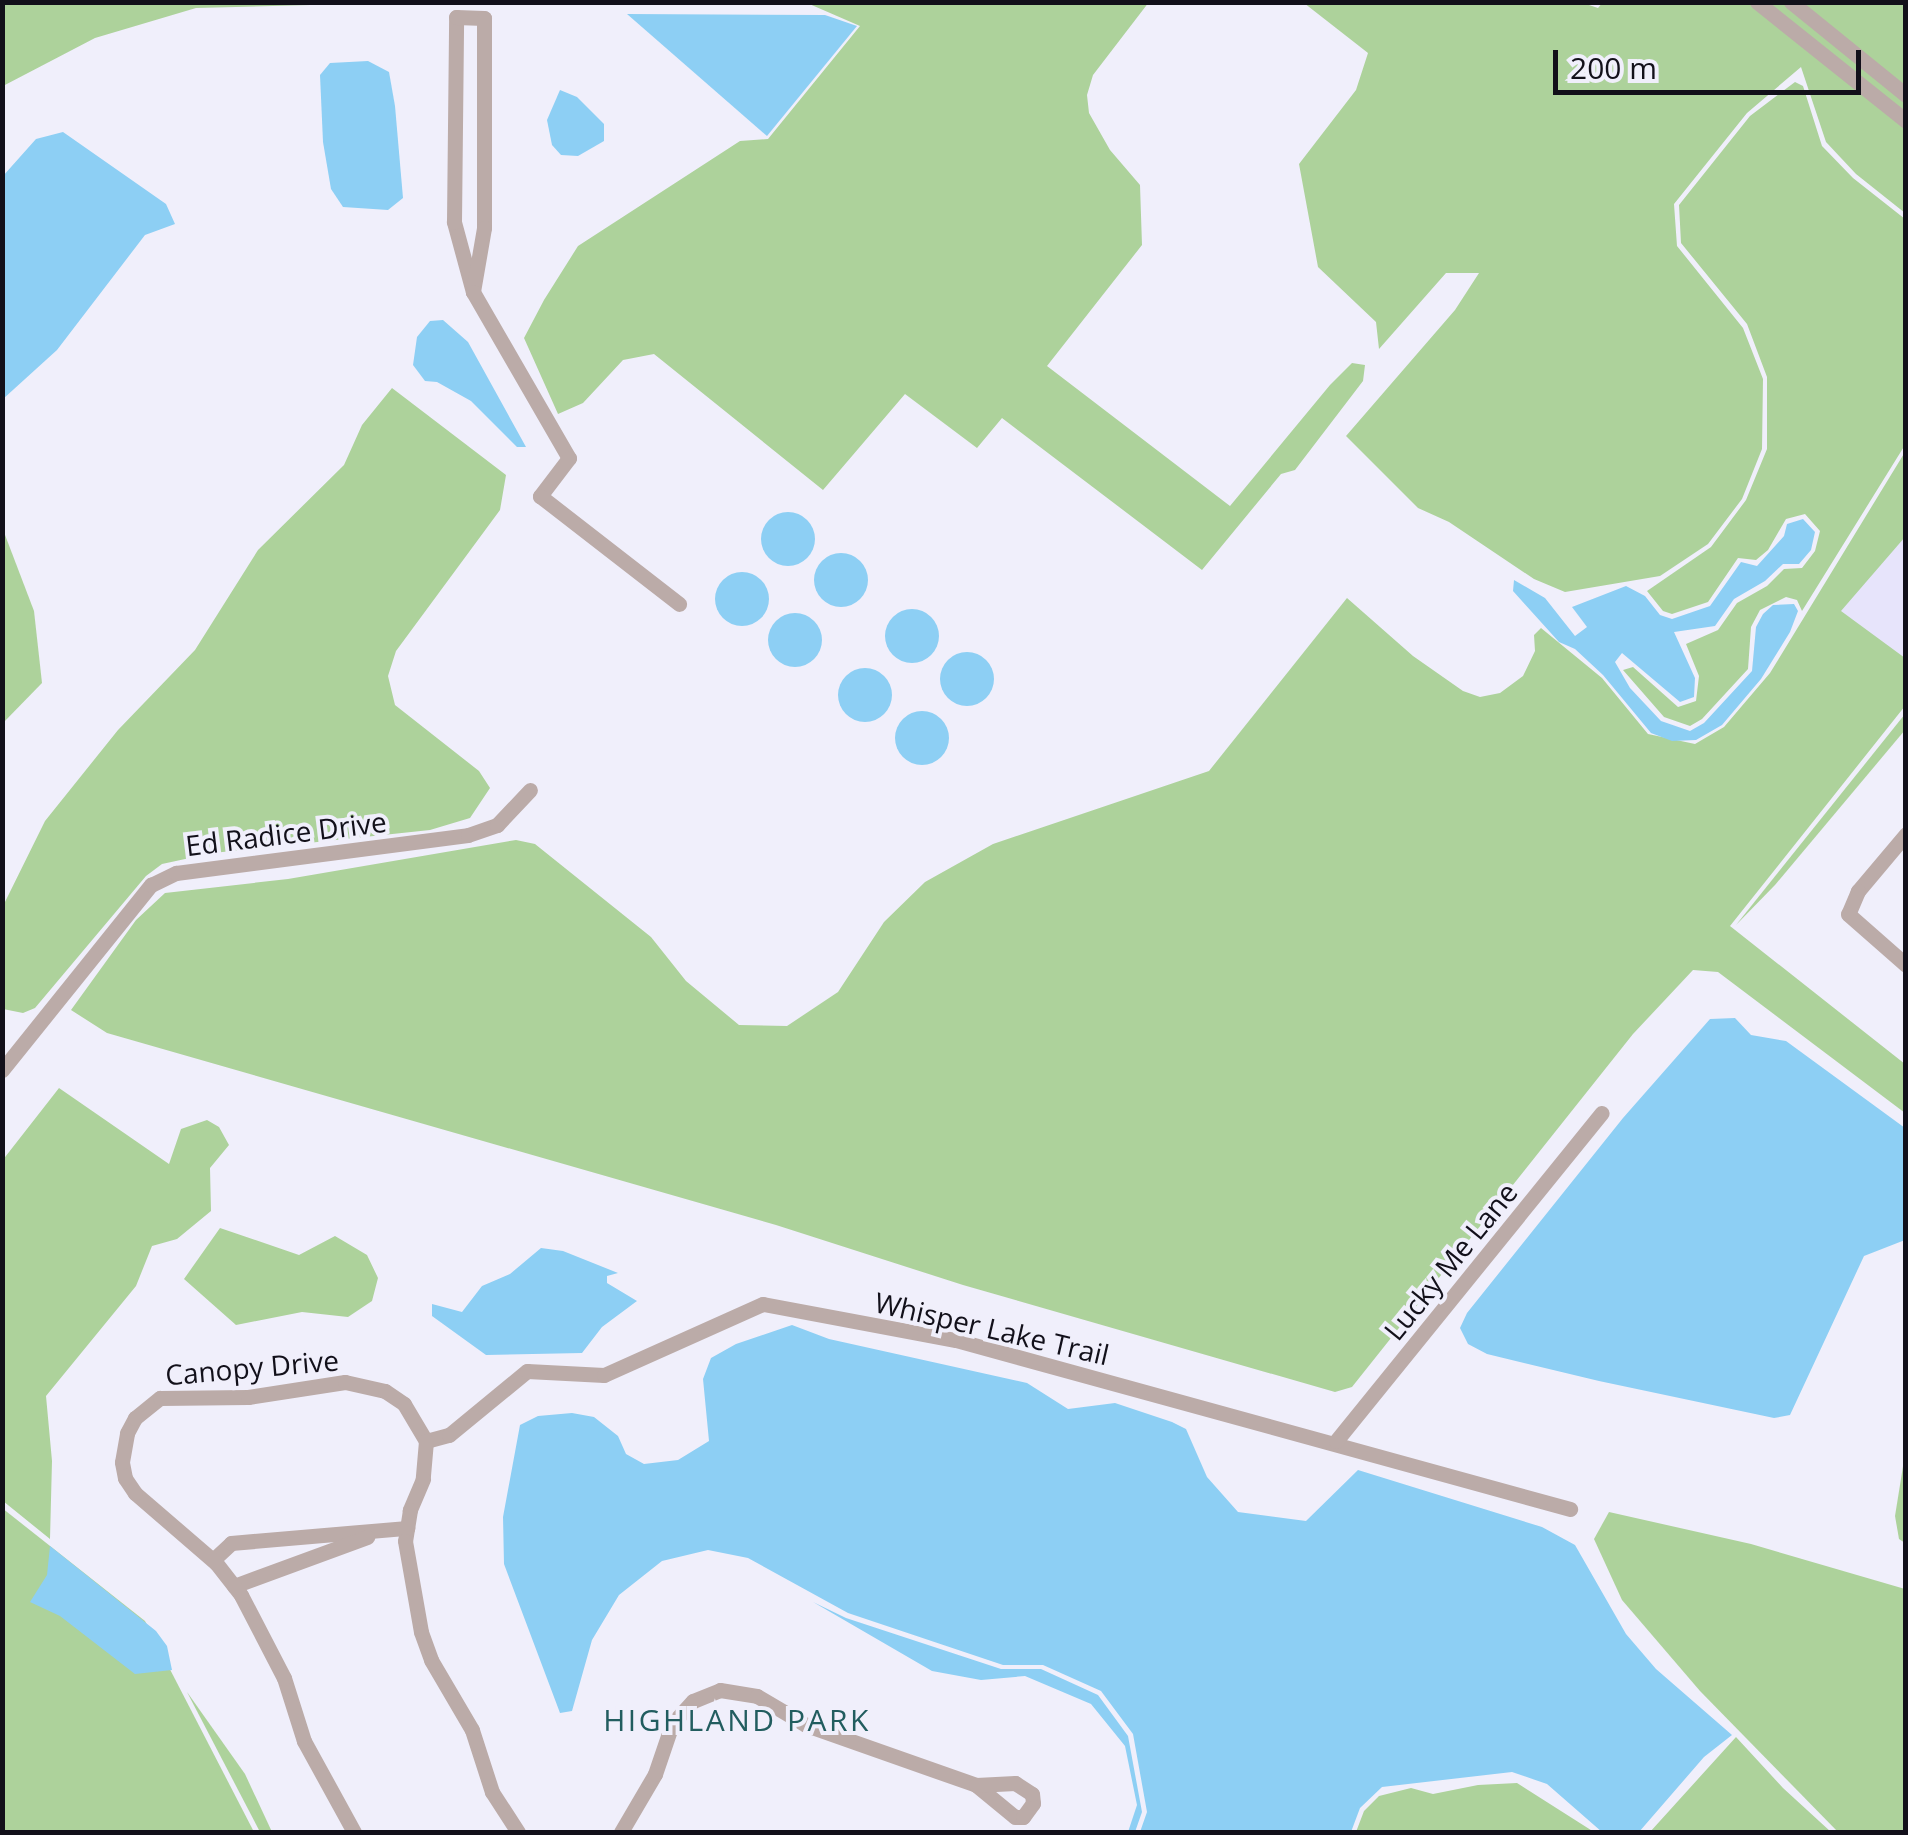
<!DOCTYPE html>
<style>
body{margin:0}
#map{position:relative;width:1908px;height:1835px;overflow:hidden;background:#f0effb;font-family:"Open Sans",sans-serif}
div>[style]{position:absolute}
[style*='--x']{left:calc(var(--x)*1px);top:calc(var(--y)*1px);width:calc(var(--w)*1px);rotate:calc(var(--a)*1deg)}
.built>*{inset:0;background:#e7e4fb}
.green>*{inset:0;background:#add29b}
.water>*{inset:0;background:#8dcff4}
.round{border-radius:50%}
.minor>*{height:15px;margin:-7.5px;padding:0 7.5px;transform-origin:7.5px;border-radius:7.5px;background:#bbaba8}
span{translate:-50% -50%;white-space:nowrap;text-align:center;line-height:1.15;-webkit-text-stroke:8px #f0effb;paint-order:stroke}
.street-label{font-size:28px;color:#12101a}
.neighbourhood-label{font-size:30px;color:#225d5f;letter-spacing:2.5px}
.frame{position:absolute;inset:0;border:5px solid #12101a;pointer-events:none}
.scale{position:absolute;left:1553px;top:50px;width:308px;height:45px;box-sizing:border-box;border:5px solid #12101a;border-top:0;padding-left:12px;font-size:30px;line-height:35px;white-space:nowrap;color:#12101a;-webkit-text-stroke:8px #f0effb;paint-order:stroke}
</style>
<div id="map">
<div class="built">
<i style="clip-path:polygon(1905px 528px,1905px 669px,1836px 614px)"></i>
</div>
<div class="green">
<i style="clip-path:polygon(3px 2px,386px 2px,386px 3px,196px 8px,95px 38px,3px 86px)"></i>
<i style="clip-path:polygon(1149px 2px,1093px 75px,1087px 95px,1089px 113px,1110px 150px,1140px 185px,1142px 245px,1047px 366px,1230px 506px,1330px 385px,1352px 363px,1365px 365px,1363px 381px,1295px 470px,1281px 474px,1202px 570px,1002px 418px,977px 448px,905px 394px,823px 490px,654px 354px,623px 360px,583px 403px,558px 414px,524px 338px,544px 300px,578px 246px,740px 141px,768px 139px,860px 26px,807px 3px)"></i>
<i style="clip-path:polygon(1580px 2px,1598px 8px,1603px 2px,1905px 3px,1905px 213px,1856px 174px,1826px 142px,1801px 67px,1747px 113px,1674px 204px,1677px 246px,1743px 328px,1763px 379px,1762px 449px,1742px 499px,1708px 544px,1660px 576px,1565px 592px,1534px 579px,1449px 522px,1418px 508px,1346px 436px,1455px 310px,1479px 273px,1446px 273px,1379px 349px,1376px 322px,1318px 267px,1299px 164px,1356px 90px,1368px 53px,1304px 3px)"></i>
<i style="clip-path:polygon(1795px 82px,1803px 86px,1822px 146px,1853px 178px,1905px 219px,1905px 445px,1802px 611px,1797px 600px,1786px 597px,1760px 610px,1751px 627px,1748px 669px,1702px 719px,1690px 726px,1664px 717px,1623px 670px,1633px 667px,1678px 707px,1696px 701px,1699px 676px,1686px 644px,1718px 630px,1737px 603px,1767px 586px,1784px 569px,1802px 568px,1815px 551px,1820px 531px,1805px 514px,1786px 519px,1768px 550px,1756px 560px,1738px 558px,1708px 602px,1672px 614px,1663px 611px,1647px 591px,1711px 547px,1746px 500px,1767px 449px,1767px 377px,1747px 324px,1681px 243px,1679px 205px,1750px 116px)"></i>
<i style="clip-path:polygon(392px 388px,506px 475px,500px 510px,396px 651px,388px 676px,395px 705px,479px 771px,490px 788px,470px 818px,430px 830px,213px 853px,162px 864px,146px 876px,35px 1008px,23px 1013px,3px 1009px,3px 906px,45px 821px,118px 730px,195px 650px,258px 550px,344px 465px,362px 425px)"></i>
<i style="clip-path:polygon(1905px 452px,1905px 537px,1841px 611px,1905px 658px,1905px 706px,1730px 926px,1905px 1064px,1905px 1113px,1718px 972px,1693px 970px,1633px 1034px,1352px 1387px,1335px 1392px,963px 1285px,776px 1225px,107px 1033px,71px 1010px,136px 920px,165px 893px,288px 879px,516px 840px,535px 844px,651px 937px,686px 981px,739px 1025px,787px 1026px,838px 992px,884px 922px,925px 882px,993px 844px,1209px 771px,1347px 598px,1413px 656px,1463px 691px,1480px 697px,1500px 693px,1523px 676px,1535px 651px,1534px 635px,1541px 628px,1602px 678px,1648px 734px,1695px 744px,1724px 727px,1770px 673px)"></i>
<i style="clip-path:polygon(2px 527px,34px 611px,42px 683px,3px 723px)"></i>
<i style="clip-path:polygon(1905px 714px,1905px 730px,1775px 885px,1736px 925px)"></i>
<i style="clip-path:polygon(59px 1088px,169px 1164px,181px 1129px,207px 1120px,219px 1127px,229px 1145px,210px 1168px,211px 1211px,177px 1239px,152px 1246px,136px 1286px,46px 1396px,52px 1461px,50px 1539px,3px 1501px,2px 1161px)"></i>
<i style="clip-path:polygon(220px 1228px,299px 1255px,335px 1236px,367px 1255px,378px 1278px,372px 1301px,348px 1317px,302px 1312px,236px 1325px,184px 1279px)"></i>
<i style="clip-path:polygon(1905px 1454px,1906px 1543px,1905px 1543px,1899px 1539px,1895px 1516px)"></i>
<i style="clip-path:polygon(2px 1508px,145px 1621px,254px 1832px,3px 1832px)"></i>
<i style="clip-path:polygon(1609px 1512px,1751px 1544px,1905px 1589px,1905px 1832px,1838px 1832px,1700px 1691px,1622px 1600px,1594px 1539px)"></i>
<i style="clip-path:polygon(187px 1692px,245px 1774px,272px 1832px,260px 1832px)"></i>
<i style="clip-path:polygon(1736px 1737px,1783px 1788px,1831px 1832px,1650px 1832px)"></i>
<i style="clip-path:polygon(1517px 1783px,1594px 1832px,1356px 1832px,1364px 1811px,1379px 1796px,1411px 1788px,1433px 1794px,1478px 1785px)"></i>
</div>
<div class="water">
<i style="clip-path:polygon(627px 14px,825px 15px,857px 26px,767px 136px)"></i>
<i style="clip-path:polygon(368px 61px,389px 72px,395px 106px,403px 198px,388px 210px,343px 207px,331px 189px,323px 142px,320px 75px,330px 63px)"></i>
<i style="clip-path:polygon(560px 90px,577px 97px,604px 124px,604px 141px,578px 156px,561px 155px,552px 145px,547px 120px)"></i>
<i style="clip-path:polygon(63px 132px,166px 204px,175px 224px,145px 235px,57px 350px,3px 399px,3px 176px,36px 139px)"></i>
<i style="clip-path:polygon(443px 320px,468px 342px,526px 447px,517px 447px,471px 401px,437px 382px,425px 381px,413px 365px,417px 337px,430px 321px)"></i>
<i class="round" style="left:761px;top:512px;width:54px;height:54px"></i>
<i style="clip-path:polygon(1803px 519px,1815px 532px,1811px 550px,1799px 564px,1783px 564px,1765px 581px,1734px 599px,1715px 626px,1674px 632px,1695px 678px,1694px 697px,1680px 702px,1622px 653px,1615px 662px,1630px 688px,1661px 721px,1690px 731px,1704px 723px,1752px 671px,1756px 627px,1763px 614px,1773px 605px,1794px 604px,1798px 611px,1790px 632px,1761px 679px,1722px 725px,1696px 740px,1672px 741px,1651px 733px,1603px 675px,1575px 649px,1559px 642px,1513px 591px,1514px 580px,1545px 598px,1575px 636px,1587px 627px,1572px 607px,1626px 586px,1645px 596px,1660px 615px,1672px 619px,1710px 606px,1741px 562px,1757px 566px,1784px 536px,1787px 524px)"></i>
<i class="round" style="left:814px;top:553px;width:54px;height:54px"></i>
<i class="round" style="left:715px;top:572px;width:54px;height:54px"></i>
<i class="round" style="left:885px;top:609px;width:54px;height:54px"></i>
<i class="round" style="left:768px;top:613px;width:54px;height:54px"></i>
<i class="round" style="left:940px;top:652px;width:54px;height:54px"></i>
<i class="round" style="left:838px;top:668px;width:54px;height:54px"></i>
<i class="round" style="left:895px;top:711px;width:54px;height:54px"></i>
<i style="clip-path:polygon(1735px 1018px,1751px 1035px,1786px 1041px,1905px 1128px,1905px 1240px,1864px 1256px,1790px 1415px,1774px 1418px,1599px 1381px,1487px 1354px,1468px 1344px,1460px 1328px,1467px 1313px,1623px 1118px,1710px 1019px)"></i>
<i style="clip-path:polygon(541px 1248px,563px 1251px,618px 1273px,607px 1276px,607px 1283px,637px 1301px,602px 1327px,582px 1353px,486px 1355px,432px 1316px,432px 1304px,462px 1312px,482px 1286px,510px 1274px)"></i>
<i style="clip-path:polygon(792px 1325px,829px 1339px,1027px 1383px,1068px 1409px,1115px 1403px,1172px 1422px,1186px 1429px,1207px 1477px,1238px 1512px,1306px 1521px,1358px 1470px,1542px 1527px,1575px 1545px,1626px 1634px,1656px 1669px,1732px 1735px,1704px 1757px,1639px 1832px,1602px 1832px,1547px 1784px,1512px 1772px,1382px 1787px,1360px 1808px,1351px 1832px,1140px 1832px,1147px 1812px,1133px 1734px,1101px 1691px,1043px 1665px,1003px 1665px,848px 1613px,748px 1558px,708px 1550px,662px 1561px,619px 1595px,592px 1640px,572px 1711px,560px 1713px,504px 1564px,503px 1517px,520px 1425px,538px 1416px,572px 1413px,594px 1417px,618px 1436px,626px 1454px,644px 1464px,678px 1460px,709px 1441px,703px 1379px,711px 1358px,736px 1344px)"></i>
<i style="clip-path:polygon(50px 1546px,156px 1631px,167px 1646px,172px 1670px,135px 1674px,60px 1616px,30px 1602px,47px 1575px)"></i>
<i style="clip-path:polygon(813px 1602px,846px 1618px,1001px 1669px,1041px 1669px,1098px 1695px,1128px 1736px,1142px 1812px,1135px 1832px,1128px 1832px,1137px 1805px,1125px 1746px,1091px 1704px,1025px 1676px,981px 1680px,932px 1671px)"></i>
</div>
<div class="minor">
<i style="--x:1757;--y:2;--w:191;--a:38.6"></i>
<i style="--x:1791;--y:2;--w:148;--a:39"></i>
<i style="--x:473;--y:292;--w:73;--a:-105.2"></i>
<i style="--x:454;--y:222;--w:205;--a:-89.4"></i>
<i style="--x:456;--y:17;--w:28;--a:2"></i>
<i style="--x:484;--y:18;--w:210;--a:90"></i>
<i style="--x:484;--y:228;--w:65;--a:99.8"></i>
<i style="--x:473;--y:292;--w:192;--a:60"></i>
<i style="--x:569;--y:458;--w:48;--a:127.3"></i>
<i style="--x:540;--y:496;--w:176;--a:37.8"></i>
<i style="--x:1906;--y:834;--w:75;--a:130.1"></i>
<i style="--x:1858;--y:891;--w:25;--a:113"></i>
<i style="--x:1848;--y:914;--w:77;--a:41.3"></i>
<i style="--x:2;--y:1070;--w:238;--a:-51.2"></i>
<i style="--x:151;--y:885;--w:28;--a:-26"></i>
<i style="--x:176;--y:873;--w:294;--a:-7.4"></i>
<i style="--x:468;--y:835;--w:31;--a:-19"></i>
<i style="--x:497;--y:825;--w:48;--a:-46.7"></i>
<i style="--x:426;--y:1441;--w:24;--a:-15"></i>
<i style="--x:449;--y:1435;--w:101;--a:-39.4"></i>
<i style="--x:527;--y:1371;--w:77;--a:3"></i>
<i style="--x:604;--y:1375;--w:174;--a:-24.1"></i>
<i style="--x:763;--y:1304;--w:196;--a:10.6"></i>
<i style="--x:956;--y:1340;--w:637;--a:15.39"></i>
<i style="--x:1336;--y:1441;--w:422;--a:-51"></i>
<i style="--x:213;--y:1560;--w:25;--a:-43"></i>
<i style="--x:231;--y:1543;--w:177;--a:-4.9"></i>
<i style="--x:234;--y:1586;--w:142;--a:-20.2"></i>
<i style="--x:354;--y:1832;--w:104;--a:-118.8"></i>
<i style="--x:304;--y:1741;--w:66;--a:-107.6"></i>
<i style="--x:284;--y:1678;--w:93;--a:-117.4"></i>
<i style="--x:241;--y:1595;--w:41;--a:-128"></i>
<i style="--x:216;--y:1563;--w:107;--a:-139.2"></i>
<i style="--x:135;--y:1493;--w:18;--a:-124"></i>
<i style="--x:125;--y:1478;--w:16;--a:-101"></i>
<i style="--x:122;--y:1462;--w:29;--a:-80"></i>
<i style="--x:127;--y:1433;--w:17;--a:-62"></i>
<i style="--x:135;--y:1418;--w:32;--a:-39"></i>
<i style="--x:160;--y:1398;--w:88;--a:-0.7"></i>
<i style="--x:248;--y:1397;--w:98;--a:-8.8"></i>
<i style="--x:345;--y:1382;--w:41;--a:12.7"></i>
<i style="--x:385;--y:1391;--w:23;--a:34"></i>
<i style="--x:404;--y:1404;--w:43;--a:59.3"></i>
<i style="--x:426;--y:1441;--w:38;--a:95"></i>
<i style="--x:423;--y:1479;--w:34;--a:113"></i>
<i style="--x:410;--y:1510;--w:31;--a:99"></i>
<i style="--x:405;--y:1541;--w:92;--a:80"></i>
<i style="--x:421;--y:1632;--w:30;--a:70"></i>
<i style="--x:431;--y:1660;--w:81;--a:59.6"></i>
<i style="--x:472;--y:1730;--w:65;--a:72.1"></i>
<i style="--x:492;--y:1792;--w:48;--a:57"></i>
<i style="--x:621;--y:1832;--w:67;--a:-59.6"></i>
<i style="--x:655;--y:1774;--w:53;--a:-71.2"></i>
<i style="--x:672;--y:1724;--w:31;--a:-48"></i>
<i style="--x:693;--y:1701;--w:29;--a:-22"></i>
<i style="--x:720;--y:1690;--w:37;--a:9"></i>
<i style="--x:757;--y:1696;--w:57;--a:30.6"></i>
<i style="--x:806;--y:1725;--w:180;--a:19.4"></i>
<i style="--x:976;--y:1785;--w:50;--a:39.4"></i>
<i style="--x:1015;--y:1817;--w:8;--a:0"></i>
<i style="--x:1023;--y:1817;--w:17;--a:-54"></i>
<i style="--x:1033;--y:1803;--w:9;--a:-96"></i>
<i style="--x:1032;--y:1794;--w:20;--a:-147"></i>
<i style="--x:1015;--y:1783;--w:39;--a:177"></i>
</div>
<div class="street-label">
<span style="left:286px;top:833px;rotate:-7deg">Ed Radice Drive</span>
<span style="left:1450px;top:1261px;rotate:-51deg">Lucky Me Lane</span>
<span style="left:992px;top:1328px;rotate:13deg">Whisper Lake Trail</span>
<span style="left:252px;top:1367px;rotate:-5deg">Canopy Drive</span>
</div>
<div class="neighbourhood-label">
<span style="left:737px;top:1720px">HIGHLAND PARK</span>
</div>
<div class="frame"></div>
<div class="scale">200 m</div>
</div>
